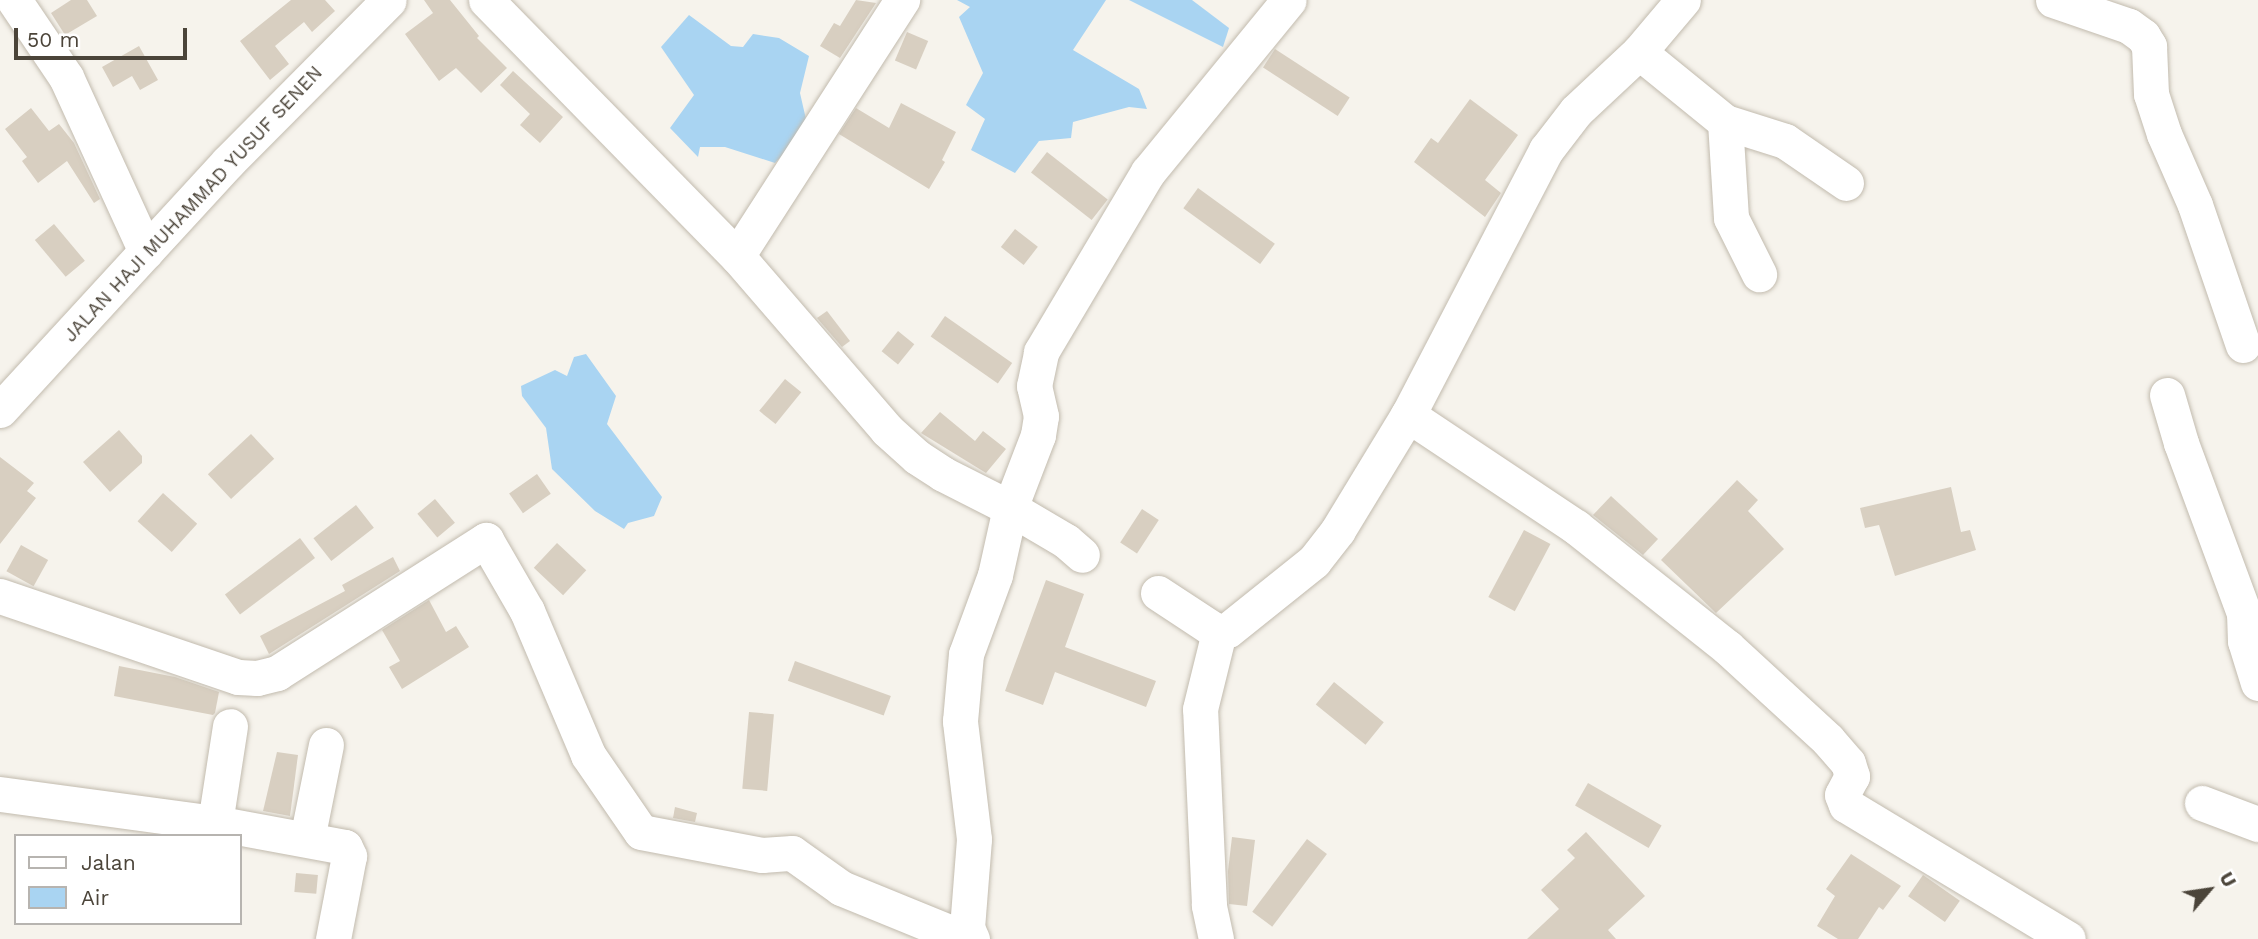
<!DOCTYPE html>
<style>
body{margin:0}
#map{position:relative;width:2258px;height:939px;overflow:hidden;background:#f6f3ec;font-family:"Work Sans",sans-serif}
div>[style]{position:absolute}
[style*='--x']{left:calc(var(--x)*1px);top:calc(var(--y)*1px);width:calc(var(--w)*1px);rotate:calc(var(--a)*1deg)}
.water>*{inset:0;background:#a9d4f2}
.building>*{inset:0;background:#d8cfc1;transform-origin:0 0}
.roads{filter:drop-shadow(0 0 2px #c2bbae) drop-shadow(0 0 2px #c2bbae)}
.minor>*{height:35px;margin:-17.5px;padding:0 17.5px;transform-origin:17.5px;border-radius:17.5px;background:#fff}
span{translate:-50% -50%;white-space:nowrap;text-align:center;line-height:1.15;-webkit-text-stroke:5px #fff;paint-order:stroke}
.street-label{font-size:19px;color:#4b4439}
.legend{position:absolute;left:14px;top:834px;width:228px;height:91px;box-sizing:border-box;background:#fff;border:2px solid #b7b4b0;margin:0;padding:9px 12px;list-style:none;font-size:21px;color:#4b4439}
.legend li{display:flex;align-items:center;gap:14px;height:35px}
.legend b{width:35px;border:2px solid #b7b4b0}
.north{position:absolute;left:2174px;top:855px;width:70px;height:70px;-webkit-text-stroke:5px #fff;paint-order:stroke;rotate:61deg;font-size:19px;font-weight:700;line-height:28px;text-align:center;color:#4b4439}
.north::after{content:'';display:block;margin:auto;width:24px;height:32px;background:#4b4439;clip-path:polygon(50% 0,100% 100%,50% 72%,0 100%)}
.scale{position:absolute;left:14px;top:28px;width:173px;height:32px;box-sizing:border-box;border:4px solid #4b4439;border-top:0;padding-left:9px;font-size:21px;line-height:24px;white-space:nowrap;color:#4b4439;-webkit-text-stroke:5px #fff;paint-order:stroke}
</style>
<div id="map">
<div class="water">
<i style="clip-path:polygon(957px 0,1106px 0,1073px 50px,1139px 89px,1147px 109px,1129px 107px,1073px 122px,1071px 138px,1039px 141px,1015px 173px,971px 150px,985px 119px,966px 105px,983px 73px,959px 17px,970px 7px)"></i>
<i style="clip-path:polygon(1129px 0,1192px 0,1229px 28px,1223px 47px)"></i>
<i style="clip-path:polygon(689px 15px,731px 46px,743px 47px,753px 34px,779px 38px,809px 56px,800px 93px,808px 128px,775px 163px,725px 147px,700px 147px,698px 157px,670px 128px,694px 95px,661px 47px)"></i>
<i style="clip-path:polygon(586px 354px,616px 396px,607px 424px,662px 497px,654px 516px,628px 523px,624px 529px,595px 511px,552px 469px,546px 428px,522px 396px,521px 386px,555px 370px,567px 376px,574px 357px)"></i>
</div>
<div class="building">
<i style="clip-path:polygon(71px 0,87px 0,97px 16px,65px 35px,51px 13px)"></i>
<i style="clip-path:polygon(291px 0,325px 0,335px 11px,312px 32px,304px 22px,275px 46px,289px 64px,270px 80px,240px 41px)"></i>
<i style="clip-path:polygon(424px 0,450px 0,479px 36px,477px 38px,507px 68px,481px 93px,456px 68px,439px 81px,405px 34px,433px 13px)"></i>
<i style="clip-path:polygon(856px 0,876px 3px,840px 58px,820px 46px,834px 23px,840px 26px)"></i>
<i style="left:907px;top:32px;width:23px;height:31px;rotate:23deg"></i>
<i style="clip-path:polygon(139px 46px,158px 80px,140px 90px,132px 76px,113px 87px,102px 67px)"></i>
<i style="left:1275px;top:49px;width:89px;height:22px;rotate:33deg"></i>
<i style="clip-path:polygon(513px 71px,563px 117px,540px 143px,520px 125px,530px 114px,500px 85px)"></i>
<i style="clip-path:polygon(1470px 99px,1518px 135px,1485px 180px,1501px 193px,1485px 217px,1414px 162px,1431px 138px,1438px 143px)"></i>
<i style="clip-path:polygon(901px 103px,956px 132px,942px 160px,945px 162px,929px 189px,839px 134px,856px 108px,889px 128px)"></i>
<i style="clip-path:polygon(31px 108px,49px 131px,59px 124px,74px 143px,100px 199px,94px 203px,67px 161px,38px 183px,22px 161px,27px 157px,5px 129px)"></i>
<i style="left:1047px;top:152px;width:77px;height:26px;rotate:38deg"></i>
<i style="left:1198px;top:188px;width:95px;height:25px;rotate:36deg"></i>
<i style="left:54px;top:224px;width:48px;height:25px;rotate:50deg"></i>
<i style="left:1015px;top:229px;width:29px;height:23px;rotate:38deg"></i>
<i style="clip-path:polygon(827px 311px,850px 341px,842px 347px,817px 318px)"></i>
<i style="left:945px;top:316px;width:82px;height:25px;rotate:35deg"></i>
<i style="left:898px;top:331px;width:21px;height:26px;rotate:39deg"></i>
<i style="left:785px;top:379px;width:21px;height:41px;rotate:39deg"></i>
<i style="clip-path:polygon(940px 412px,975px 441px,983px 431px,1006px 449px,986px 473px,921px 433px)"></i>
<i style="clip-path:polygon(119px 430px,142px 456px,142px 463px,110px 492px,83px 462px)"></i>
<i style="left:251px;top:434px;width:34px;height:59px;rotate:47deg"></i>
<i style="clip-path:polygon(0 457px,34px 483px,27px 491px,36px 498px,0 544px)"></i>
<i style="left:537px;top:474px;width:24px;height:34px;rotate:55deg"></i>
<i style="clip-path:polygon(1737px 480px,1758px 500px,1748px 511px,1784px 549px,1716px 613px,1661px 560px)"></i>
<i style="clip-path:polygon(1951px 487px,1961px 532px,1970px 530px,1976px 550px,1895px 576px,1879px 525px,1865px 528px,1860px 508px)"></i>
<i style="left:163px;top:493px;width:46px;height:38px;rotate:42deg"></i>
<i style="clip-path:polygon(1611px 496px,1658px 539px,1643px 555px,1593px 515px)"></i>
<i style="left:435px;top:499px;width:31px;height:23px;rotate:50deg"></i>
<i style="left:356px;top:505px;width:29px;height:54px;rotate:52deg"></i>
<i style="left:1142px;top:509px;width:20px;height:40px;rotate:33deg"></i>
<i style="left:1524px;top:530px;width:30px;height:76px;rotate:28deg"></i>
<i style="left:300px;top:538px;width:25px;height:94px;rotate:53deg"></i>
<i style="left:557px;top:543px;width:40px;height:34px;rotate:43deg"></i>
<i style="left:21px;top:545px;width:31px;height:30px;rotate:29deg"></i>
<i style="clip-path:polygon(393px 557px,400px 571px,269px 654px,260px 636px,345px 591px,342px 585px)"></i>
<i style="clip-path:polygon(1046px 580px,1084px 594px,1065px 647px,1156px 681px,1146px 707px,1055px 672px,1043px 705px,1005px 691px)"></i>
<i style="clip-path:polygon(429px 600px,446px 632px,456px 626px,469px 647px,402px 689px,389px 667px,400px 661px,382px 630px)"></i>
<i style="left:795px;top:661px;width:102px;height:21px;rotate:20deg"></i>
<i style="clip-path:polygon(119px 666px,175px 677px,219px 692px,215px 713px,213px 715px,114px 696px)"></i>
<i style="left:1334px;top:682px;width:64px;height:29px;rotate:39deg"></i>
<i style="left:749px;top:712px;width:25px;height:77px;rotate:5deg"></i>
<i style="clip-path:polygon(277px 752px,298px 755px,290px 816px,263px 811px)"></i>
<i style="left:1588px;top:783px;width:85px;height:26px;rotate:30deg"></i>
<i style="clip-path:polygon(675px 807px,697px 813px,695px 822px,673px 818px)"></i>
<i style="clip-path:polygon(1586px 832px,1645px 896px,1608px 930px,1616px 939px,1527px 939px,1559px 909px,1541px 890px,1575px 858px,1567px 850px)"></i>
<i style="clip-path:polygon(1232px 837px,1255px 840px,1247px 906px,1229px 904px,1228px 871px)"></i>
<i style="left:1307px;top:839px;width:25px;height:91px;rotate:37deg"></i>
<i style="clip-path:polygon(1851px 854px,1901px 886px,1883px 910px,1879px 907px,1858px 939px,1838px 939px,1817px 926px,1835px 896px,1826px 889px)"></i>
<i style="left:296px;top:873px;width:22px;height:19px;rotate:5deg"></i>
<i style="left:1923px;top:875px;width:45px;height:26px;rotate:35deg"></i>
</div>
<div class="roads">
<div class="minor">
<i style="--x:14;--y:0;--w:93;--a:56"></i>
<i style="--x:66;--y:77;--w:192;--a:65.4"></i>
<i style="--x:486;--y:0;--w:359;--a:45.6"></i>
<i style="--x:737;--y:256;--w:230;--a:49.2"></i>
<i style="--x:887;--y:430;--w:40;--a:42"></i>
<i style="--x:917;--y:457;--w:31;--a:33"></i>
<i style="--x:943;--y:474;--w:75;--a:26.9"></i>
<i style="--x:1010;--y:508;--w:65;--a:30.5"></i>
<i style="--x:1066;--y:541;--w:21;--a:41"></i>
<i style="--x:2053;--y:0;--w:80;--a:18.9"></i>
<i style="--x:2129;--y:26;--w:17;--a:36"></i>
<i style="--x:2143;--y:36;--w:12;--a:59"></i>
<i style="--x:2149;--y:46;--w:48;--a:87.6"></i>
<i style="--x:2151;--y:94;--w:42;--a:72"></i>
<i style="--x:2164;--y:134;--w:77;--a:66.4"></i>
<i style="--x:2195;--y:205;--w:148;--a:71.1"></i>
<i style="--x:1639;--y:52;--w:111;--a:39.1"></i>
<i style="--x:1725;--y:122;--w:96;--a:86.4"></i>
<i style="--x:1731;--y:218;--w:63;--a:63.4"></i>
<i style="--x:1725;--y:122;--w:63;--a:17.6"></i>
<i style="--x:1785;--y:141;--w:74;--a:34.5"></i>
<i style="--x:737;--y:256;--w:305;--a:-57.2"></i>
<i style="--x:2167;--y:395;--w:50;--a:73.7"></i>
<i style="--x:2181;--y:443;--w:181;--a:69.7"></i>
<i style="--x:2244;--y:613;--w:28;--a:88"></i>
<i style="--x:2245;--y:641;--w:44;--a:72.8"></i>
<i style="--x:0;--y:410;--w:337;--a:-47.4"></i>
<i style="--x:228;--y:162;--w:228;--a:-45.2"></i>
<i style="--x:1408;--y:415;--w:202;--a:33.7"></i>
<i style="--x:1576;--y:527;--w:193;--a:38.5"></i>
<i style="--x:1727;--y:647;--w:137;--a:42.6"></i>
<i style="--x:1828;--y:740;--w:30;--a:49"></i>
<i style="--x:1848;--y:763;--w:14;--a:73"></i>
<i style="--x:1852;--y:776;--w:21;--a:118"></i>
<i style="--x:1842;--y:795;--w:11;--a:68"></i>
<i style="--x:1846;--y:805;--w:259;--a:31.1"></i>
<i style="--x:1158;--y:593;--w:64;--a:33.4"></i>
<i style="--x:1211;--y:628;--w:9;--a:27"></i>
<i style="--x:1219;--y:632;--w:9;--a:-13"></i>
<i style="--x:1228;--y:630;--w:110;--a:-38.7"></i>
<i style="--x:1314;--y:561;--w:39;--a:-52"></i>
<i style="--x:1338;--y:530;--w:135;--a:-58.7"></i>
<i style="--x:1408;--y:415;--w:299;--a:-62.5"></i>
<i style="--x:1546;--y:150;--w:49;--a:-52.4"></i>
<i style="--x:1576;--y:111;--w:86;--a:-43.1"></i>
<i style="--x:1639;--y:52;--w:68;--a:-49.8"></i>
<i style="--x:0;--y:596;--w:251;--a:18.8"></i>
<i style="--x:238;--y:677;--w:19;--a:3"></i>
<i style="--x:257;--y:678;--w:21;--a:-14"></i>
<i style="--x:277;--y:673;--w:248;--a:-32.5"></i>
<i style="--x:486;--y:540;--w:82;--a:60"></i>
<i style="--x:527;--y:611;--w:156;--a:67"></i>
<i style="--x:588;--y:755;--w:93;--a:55.5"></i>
<i style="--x:641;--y:832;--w:123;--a:10.8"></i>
<i style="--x:762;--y:855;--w:30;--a:-4"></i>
<i style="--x:792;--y:853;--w:60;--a:35.5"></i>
<i style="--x:841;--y:888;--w:135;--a:22.2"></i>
<i style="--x:0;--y:794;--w:217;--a:7.7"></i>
<i style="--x:215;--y:823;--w:132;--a:10.5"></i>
<i style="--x:345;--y:847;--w:10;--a:66"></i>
<i style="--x:349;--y:856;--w:85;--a:100.9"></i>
<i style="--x:2202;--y:803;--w:60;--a:20.6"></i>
<i style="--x:215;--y:823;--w:98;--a:-81.2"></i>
<i style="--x:307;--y:839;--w:96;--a:-78.6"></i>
<i style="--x:972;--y:939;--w:12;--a:-114"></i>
<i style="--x:967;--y:928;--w:89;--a:-85.5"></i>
<i style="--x:974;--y:839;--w:119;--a:-96.8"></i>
<i style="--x:960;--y:721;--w:67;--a:-84.9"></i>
<i style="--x:966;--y:654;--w:84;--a:-69.8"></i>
<i style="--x:995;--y:575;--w:69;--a:-77.4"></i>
<i style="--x:1010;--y:508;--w:78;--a:-69"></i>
<i style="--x:1038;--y:435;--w:19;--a:-81"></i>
<i style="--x:1041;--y:416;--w:31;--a:-103"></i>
<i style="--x:1034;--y:386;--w:35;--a:-78"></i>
<i style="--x:1041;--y:352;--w:209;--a:-59.3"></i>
<i style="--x:1148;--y:172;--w:222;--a:-50.7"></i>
<i style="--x:1216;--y:939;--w:35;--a:-102"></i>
<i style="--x:1209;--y:905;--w:196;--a:-92.6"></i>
<i style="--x:1200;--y:709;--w:79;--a:-76.1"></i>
</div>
</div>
<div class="street-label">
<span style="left:193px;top:204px;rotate:-47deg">JALAN HAJI MUHAMMAD YUSUF SENEN</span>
</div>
<ul class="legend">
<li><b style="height:9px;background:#fff"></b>Jalan</li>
<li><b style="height:19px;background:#a9d4f2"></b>Air</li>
</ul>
<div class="north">U</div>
<div class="scale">50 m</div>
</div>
